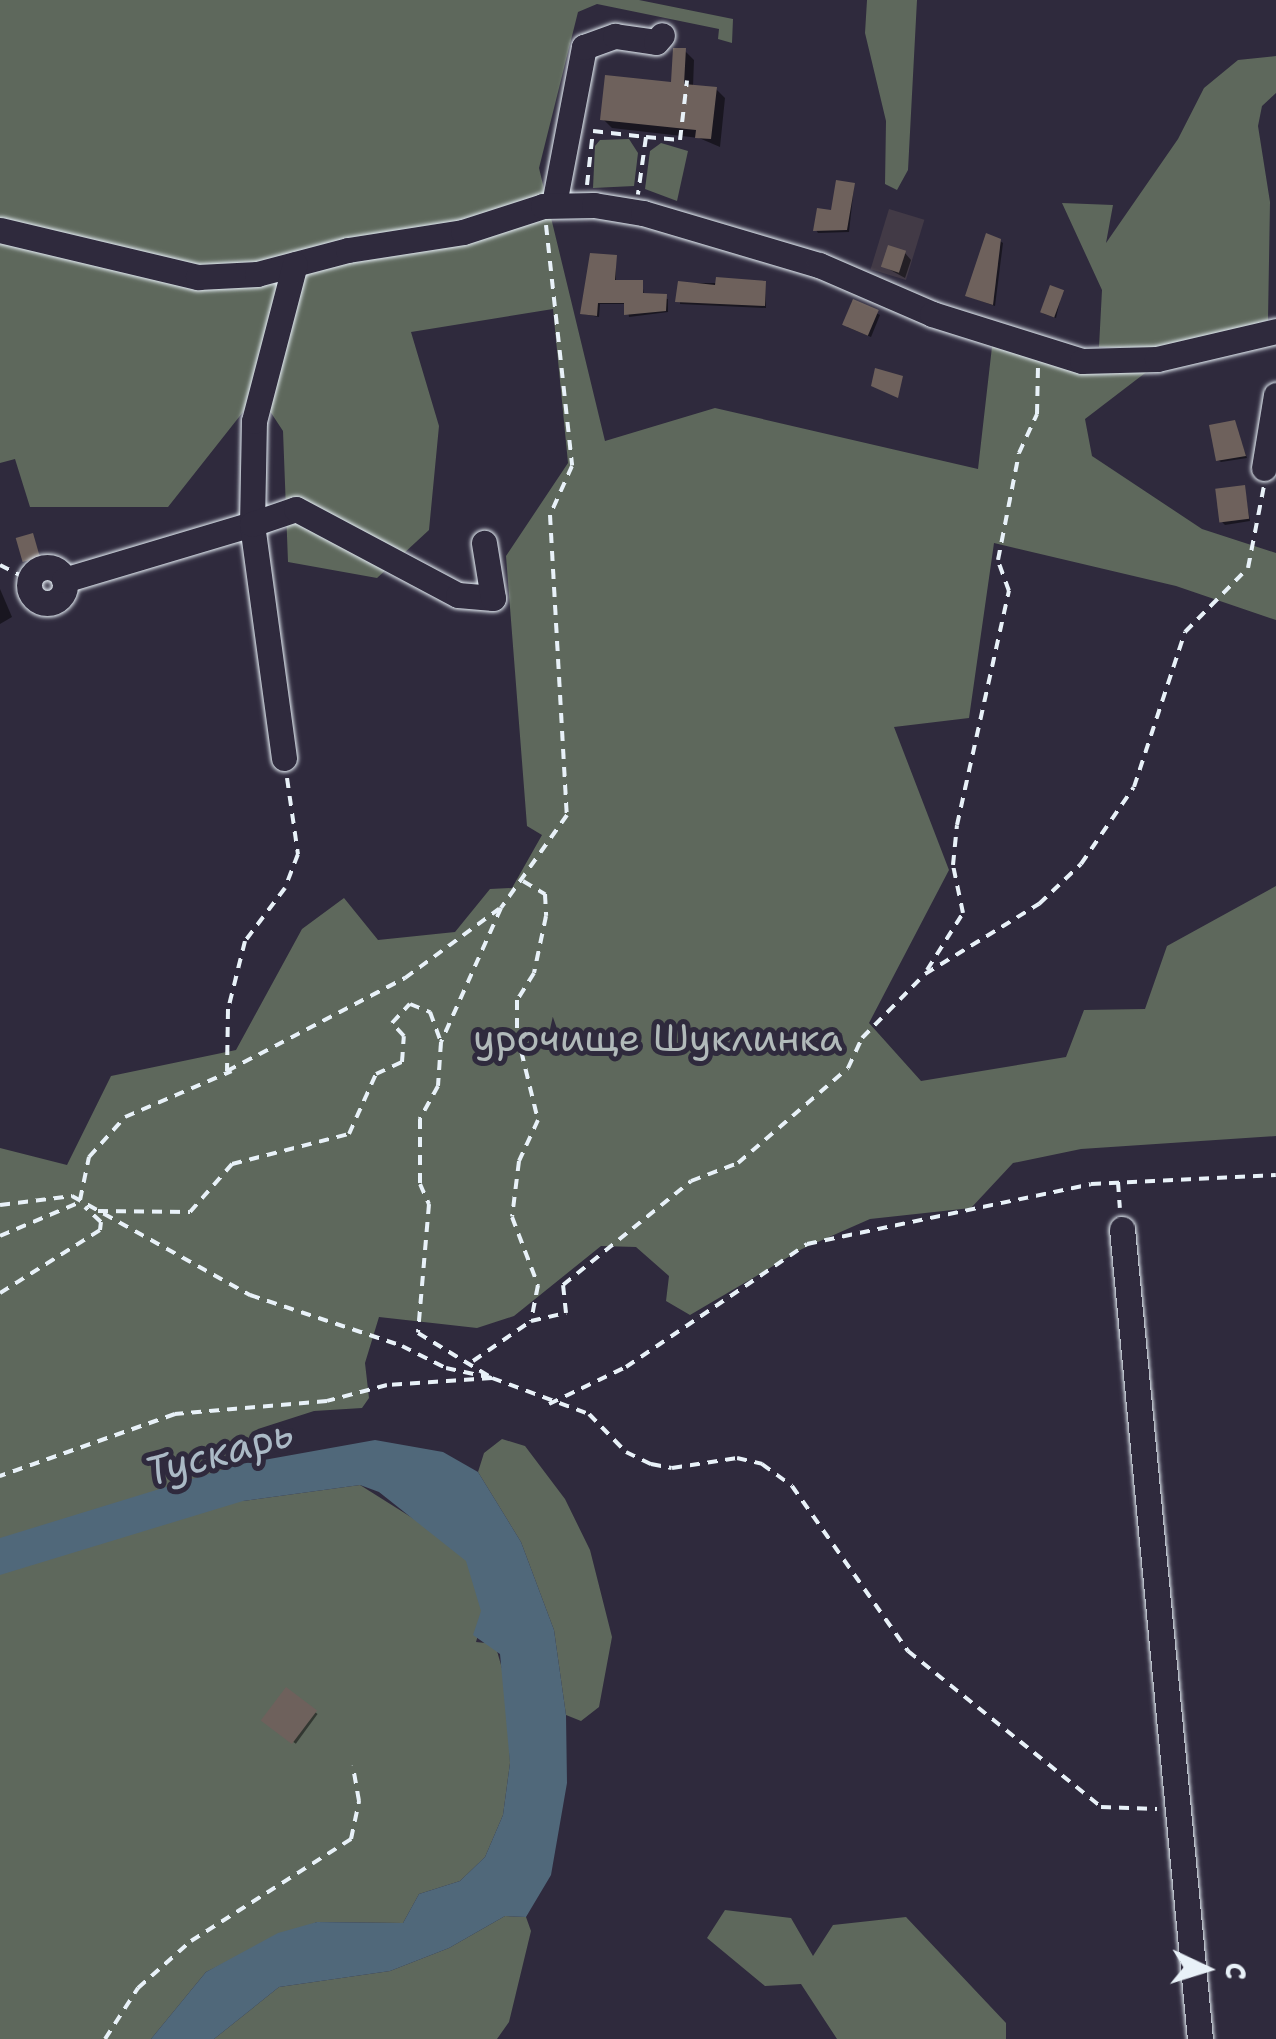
<!DOCTYPE html>
<meta charset="utf-8">
<style>
body{margin:0}
#map{position:relative;width:1276px;height:2039px;overflow:hidden;background:#2f2a3d;font-family:"Shantell Sans",sans-serif}
div>[style]{position:absolute}
[style*='--x']{left:calc(var(--x)*1px);top:calc(var(--y)*1px);width:calc(var(--w)*1px);rotate:calc(var(--a)*1deg)}
.built>*{inset:0;background:#423a46;transform-origin:0 0}
.green>*{inset:0;background:#5e685c}
.water>*{inset:0;background:#50687a}
.shadow>*{inset:0;background:#0007;transform-origin:0 0}
.building>*{inset:0;background:#6e615c;transform-origin:0 0}
.path>*{height:4px;margin-top:-2px;transform-origin:0;background:repeating-linear-gradient(90deg,#e8f1f8 0 10px,transparent 0 18px)}
.roads{filter:drop-shadow(0 0 2px #e8f1f8) drop-shadow(0 0 2px #e8f1f8)}
.minor>*{height:25px;margin:-12.5px;padding:0 12.5px;transform-origin:12.5px;border-radius:12.5px;background:#2f2a3d}
.minor>.ring{margin:-12.5px;padding:0;box-sizing:content-box;background:none;border:25px solid #2f2a3d;border-radius:50%}
span{translate:-50% -50%;white-space:nowrap;text-align:center;line-height:1.15;-webkit-text-stroke:10px #2f2a3d;paint-order:stroke}
.park-label{font-size:38px;color:#b1baba}
.water-label{font-size:40px;color:#abbac6;font-style:italic}
.north{position:absolute;left:1156px;top:1919px;width:100px;height:100px;-webkit-text-stroke:8px #2f2a3d;paint-order:stroke;rotate:94deg;font-size:28px;font-weight:700;line-height:40px;text-align:center;color:#e8f1f8}
.north::after{content:'';display:block;margin:auto;width:35px;height:45px;background:#e8f1f8;clip-path:polygon(50% 0,100% 100%,50% 72%,0 100%)}
</style>
<div id="map">
<div class="built">
<i style="left:889px;top:209px;width:37px;height:63px;rotate:17deg"></i>
</div>
<div class="green">
<i style="clip-path:polygon(0 0,639px 0,733px 19px,732px 43px,718px 39px,719px 29px,597px 4px,578px 12px,539px 168px,605px 441px,715px 408px,978px 469px,993px 338px,1149px 370px,1085px 419px,1092px 456px,1202px 529px,1276px 553px,1276px 620px,1176px 586px,994px 543px,969px 718px,894px 727px,949px 870px,869px 1023px,921px 1081px,1066px 1057px,1084px 1010px,1145px 1009px,1167px 946px,1276px 886px,1276px 1136px,1081px 1149px,1013px 1163px,971px 1208px,870px 1219px,802px 1249px,690px 1315px,666px 1301px,669px 1276px,636px 1247px,601px 1246px,514px 1316px,477px 1328px,379px 1317px,365px 1363px,369px 1398px,362px 1408px,314px 1411px,258px 1429px,241px 1464px,243px 1501px,360px 1485px,468px 1553px,489px 1597px,476px 1642px,495px 1644px,507px 1686px,510px 1763px,503px 1815px,485px 1857px,460px 1881px,419px 1894px,403px 1923px,317px 1922px,241px 1955px,206px 1972px,151px 2039px,0 2039px,0 1148px,67px 1165px,111px 1076px,236px 1050px,302px 929px,344px 898px,378px 940px,455px 932px,490px 889px,512px 888px,542px 835px,527px 826px,506px 556px,568px 463px,553px 309px,411px 332px,439px 426px,429px 530px,377px 578px,288px 562px,283px 431px,258px 393px,168px 507px,30px 507px,15px 459px,0 463px)"></i>
<i style="clip-path:polygon(867px 0,917px 0,908px 170px,897px 190px,885px 184px,886px 121px,865px 33px)"></i>
<i style="clip-path:polygon(1276px 56px,1276px 93px,1262px 106px,1258px 126px,1270px 202px,1268px 320px,1183px 348px,1099px 347px,1102px 290px,1062px 203px,1113px 205px,1106px 243px,1178px 139px,1204px 88px,1238px 60px)"></i>
<i style="clip-path:polygon(629px 139px,638px 153px,634px 186px,593px 188px,595px 146px,600px 140px)"></i>
<i style="clip-path:polygon(661px 143px,688px 151px,677px 201px,645px 189px,650px 151px)"></i>
<i style="clip-path:polygon(502px 1439px,525px 1446px,565px 1499px,590px 1550px,612px 1637px,599px 1707px,581px 1721px,566px 1715px,554px 1630px,521px 1542px,478px 1472px,484px 1453px)"></i>
<i style="clip-path:polygon(725px 1910px,791px 1918px,813px 1956px,833px 1925px,906px 1917px,1006px 2023px,1006px 2039px,837px 2039px,801px 1984px,765px 1986px,707px 1938px)"></i>
<i style="clip-path:polygon(505px 1916px,526px 1917px,531px 1931px,509px 2022px,497px 2039px,214px 2039px,279px 1987px,390px 1971px,449px 1948px)"></i>
</div>
<div class="water">
<i style="clip-path:polygon(375px 1440px,443px 1452px,478px 1472px,521px 1542px,554px 1630px,566px 1715px,567px 1783px,551px 1875px,526px 1917px,505px 1916px,449px 1948px,390px 1971px,279px 1987px,214px 2039px,151px 2039px,206px 1972px,278px 1933px,317px 1922px,403px 1923px,419px 1894px,460px 1881px,485px 1857px,503px 1815px,510px 1763px,500px 1654px,473px 1635px,481px 1611px,466px 1561px,379px 1492px,360px 1485px,243px 1501px,0 1575px,0 1538px,241px 1464px)"></i>
</div>
<div class="shadow">
<i style="clip-path:polygon(685px 51px,694px 60px,693px 87px,716px 89px,725px 98px,720px 147px,699px 138px,612px 128px,603px 119px,673px 85px)"></i>
<i style="clip-path:polygon(854px 186px,849px 232px,818px 233px,816px 230px)"></i>
<i style="clip-path:polygon(1000px 241px,1003px 243px,995px 306px,970px 297px)"></i>
<i style="clip-path:polygon(905px 253px,911px 260px,905px 278px,883px 266px)"></i>
<i style="clip-path:polygon(616px 257px,616px 283px,642px 282px,644px 295px,668px 299px,668px 312px,629px 317px,627px 304px,600px 304px,599px 317px,583px 314px)"></i>
<i style="clip-path:polygon(680px 283px,765px 283px,766px 308px,680px 304px)"></i>
<i style="clip-path:polygon(1062px 292px,1056px 318px,1044px 314px,1042px 312px)"></i>
<i style="clip-path:polygon(854px 302px,880px 315px,871px 337px,847px 327px)"></i>
<i style="clip-path:polygon(1234px 423px,1247px 458px,1221px 462px,1218px 460px)"></i>
<i style="clip-path:polygon(1244px 487px,1250px 521px,1225px 525px,1222px 522px)"></i>
<i style="clip-path:polygon(0 589px,12px 617px,0 624px)"></i>
<i style="left:286px;top:1691px;width:39px;height:37px;rotate:36deg"></i>
</div>
<div class="building">
<i style="clip-path:polygon(673px 48px,686px 48px,684px 84px,717px 87px,711px 139px,695px 138px,696px 130px,600px 120px,605px 75px,671px 82px)"></i>
<i style="clip-path:polygon(836px 180px,855px 183px,847px 230px,813px 231px,817px 208px,831px 210px)"></i>
<i style="clip-path:polygon(986px 233px,1001px 239px,993px 305px,965px 296px)"></i>
<i style="left:888px;top:245px;width:19px;height:23px;rotate:18deg"></i>
<i style="clip-path:polygon(590px 253px,617px 255px,615px 280px,643px 280px,643px 293px,667px 294px,666px 311px,624px 315px,624px 303px,598px 303px,597px 316px,580px 314px)"></i>
<i style="clip-path:polygon(716px 277px,766px 281px,765px 306px,675px 302px,678px 281px,715px 285px)"></i>
<i style="left:1050px;top:285px;width:15px;height:29px;rotate:20deg"></i>
<i style="left:853px;top:299px;width:28px;height:28px;rotate:23deg"></i>
<i style="clip-path:polygon(875px 368px,903px 376px,898px 398px,871px 386px)"></i>
<i style="clip-path:polygon(1235px 420px,1246px 456px,1216px 461px,1209px 425px)"></i>
<i style="left:1245px;top:485px;width:34px;height:30px;rotate:83deg"></i>
<i style="left:33px;top:533px;width:25px;height:18px;rotate:74deg"></i>
<i style="left:286px;top:1687px;width:39px;height:42px;rotate:37deg"></i>
</div>
<div class="path">
<i style="--x:646;--y:137;--w:34;--a:5"></i>
<i style="--x:680;--y:140;--w:60;--a:-83.3"></i>
<i style="--x:587;--y:185;--w:54;--a:-83.7"></i>
<i style="--x:593;--y:131;--w:53;--a:6.5"></i>
<i style="--x:646;--y:137;--w:58;--a:98"></i>
<i style="--x:546;--y:225;--w:242;--a:83.8"></i>
<i style="--x:572;--y:466;--w:54;--a:114.2"></i>
<i style="--x:550;--y:515;--w:300;--a:86.8"></i>
<i style="--x:567;--y:815;--w:114;--a:125.4"></i>
<i style="--x:501;--y:908;--w:147;--a:114.1"></i>
<i style="--x:441;--y:1042;--w:44;--a:93.9"></i>
<i style="--x:438;--y:1086;--w:38;--a:119"></i>
<i style="--x:420;--y:1119;--w:65;--a:90"></i>
<i style="--x:420;--y:1184;--w:22;--a:66"></i>
<i style="--x:429;--y:1204;--w:129;--a:94.9"></i>
<i style="--x:418;--y:1333;--w:87;--a:31.3"></i>
<i style="--x:492;--y:1378;--w:103;--a:20.4"></i>
<i style="--x:589;--y:1414;--w:53;--a:45.8"></i>
<i style="--x:626;--y:1452;--w:28;--a:26"></i>
<i style="--x:651;--y:1464;--w:21;--a:11"></i>
<i style="--x:672;--y:1468;--w:66;--a:-8.7"></i>
<i style="--x:737;--y:1458;--w:26;--a:13"></i>
<i style="--x:762;--y:1464;--w:37;--a:36"></i>
<i style="--x:792;--y:1486;--w:202;--a:54.9"></i>
<i style="--x:908;--y:1651;--w:248;--a:38.9"></i>
<i style="--x:1101;--y:1807;--w:56;--a:2"></i>
<i style="--x:0;--y:565;--w:33;--a:27"></i>
<i style="--x:287;--y:778;--w:77;--a:81.8"></i>
<i style="--x:298;--y:854;--w:36;--a:111"></i>
<i style="--x:285;--y:888;--w:66;--a:127"></i>
<i style="--x:245;--y:941;--w:70;--a:104"></i>
<i style="--x:228;--y:1009;--w:62;--a:90.9"></i>
<i style="--x:227;--y:1071;--w:201;--a:-27.6"></i>
<i style="--x:405;--y:978;--w:117;--a:-36.3"></i>
<i style="--x:523;--y:881;--w:26;--a:31"></i>
<i style="--x:545;--y:894;--w:22;--a:87"></i>
<i style="--x:546;--y:916;--w:58;--a:101.9"></i>
<i style="--x:534;--y:973;--w:32;--a:122"></i>
<i style="--x:517;--y:1000;--w:34;--a:90"></i>
<i style="--x:517;--y:1034;--w:89;--a:76.3"></i>
<i style="--x:538;--y:1120;--w:45;--a:114.9"></i>
<i style="--x:519;--y:1161;--w:56;--a:97.1"></i>
<i style="--x:512;--y:1217;--w:73;--a:69.1"></i>
<i style="--x:538;--y:1285;--w:37;--a:101"></i>
<i style="--x:927;--y:970;--w:67;--a:-57.7"></i>
<i style="--x:963;--y:913;--w:49;--a:-101.8"></i>
<i style="--x:953;--y:865;--w:40;--a:-84.3"></i>
<i style="--x:957;--y:825;--w:240;--a:-77.5"></i>
<i style="--x:1009;--y:591;--w:33;--a:-110"></i>
<i style="--x:998;--y:560;--w:109;--a:-78.9"></i>
<i style="--x:1019;--y:453;--w:43;--a:-65.2"></i>
<i style="--x:1037;--y:414;--w:47;--a:-88.8"></i>
<i style="--x:1118;--y:1182;--w:26;--a:86"></i>
<i style="--x:80;--y:1200;--w:44;--a:-78.2"></i>
<i style="--x:89;--y:1157;--w:54;--a:-48"></i>
<i style="--x:125;--y:1117;--w:116;--a:-23.3"></i>
<i style="--x:0;--y:1205;--w:73;--a:-7.1"></i>
<i style="--x:72;--y:1196;--w:204;--a:29.1"></i>
<i style="--x:250;--y:1295;--w:160;--a:18.5"></i>
<i style="--x:402;--y:1346;--w:49;--a:26.6"></i>
<i style="--x:446;--y:1368;--w:47;--a:12.3"></i>
<i style="--x:492;--y:1378;--w:105;--a:176.2"></i>
<i style="--x:387;--y:1385;--w:62;--a:165.1"></i>
<i style="--x:327;--y:1401;--w:153;--a:175.1"></i>
<i style="--x:175;--y:1414;--w:186;--a:160.5"></i>
<i style="--x:98;--y:1211;--w:92;--a:0.6"></i>
<i style="--x:190;--y:1212;--w:64;--a:-48.8"></i>
<i style="--x:232;--y:1164;--w:121;--a:-14.4"></i>
<i style="--x:349;--y:1134;--w:66;--a:-65.8"></i>
<i style="--x:376;--y:1074;--w:29;--a:-25"></i>
<i style="--x:402;--y:1062;--w:26;--a:-86"></i>
<i style="--x:404;--y:1036;--w:18;--a:-133"></i>
<i style="--x:392;--y:1023;--w:26;--a:-47"></i>
<i style="--x:410;--y:1004;--w:22;--a:22"></i>
<i style="--x:430;--y:1012;--w:32;--a:70"></i>
<i style="--x:0;--y:1236;--w:85;--a:-22.9"></i>
<i style="--x:0;--y:1293;--w:118;--a:-32.2"></i>
<i style="--x:100;--y:1230;--w:8;--a:-83"></i>
<i style="--x:101;--y:1222;--w:22;--a:-137"></i>
<i style="--x:473;--y:1361;--w:70;--a:-34.6"></i>
<i style="--x:531;--y:1321;--w:36;--a:-13"></i>
<i style="--x:566;--y:1313;--w:28;--a:-96"></i>
<i style="--x:563;--y:1285;--w:165;--a:-39.1"></i>
<i style="--x:691;--y:1181;--w:50;--a:-21"></i>
<i style="--x:738;--y:1163;--w:145;--a:-40.8"></i>
<i style="--x:848;--y:1068;--w:33;--a:-65"></i>
<i style="--x:862;--y:1038;--w:90;--a:-45.5"></i>
<i style="--x:925;--y:974;--w:134;--a:-31.6"></i>
<i style="--x:1039;--y:904;--w:58;--a:-43.6"></i>
<i style="--x:1081;--y:864;--w:93;--a:-55.5"></i>
<i style="--x:1134;--y:787;--w:163;--a:-71.8"></i>
<i style="--x:1185;--y:632;--w:90;--a:-45.5"></i>
<i style="--x:1248;--y:568;--w:84;--a:-79"></i>
<i style="--x:549;--y:1404;--w:85;--a:-25.7"></i>
<i style="--x:626;--y:1367;--w:219;--a:-34.2"></i>
<i style="--x:807;--y:1244;--w:290;--a:-11.9"></i>
<i style="--x:1091;--y:1184;--w:185;--a:-2.8"></i>
<i style="--x:105;--y:2039;--w:61;--a:-57.1"></i>
<i style="--x:138;--y:1988;--w:71;--a:-41.6"></i>
<i style="--x:191;--y:1941;--w:190;--a:-32.5"></i>
<i style="--x:351;--y:1839;--w:39;--a:-78"></i>
<i style="--x:359;--y:1801;--w:36;--a:-100"></i>
</div>
<div class="roads">
<div class="minor">
<i style="--x:554;--y:204;--w:160;--a:-79.2"></i>
<i style="--x:584;--y:47;--w:33;--a:-20"></i>
<i style="--x:615;--y:36;--w:41;--a:8.3"></i>
<i style="--x:656;--y:42;--w:9;--a:-49"></i>
<i style="--x:0;--y:230;--w:204;--a:13.4"></i>
<i style="--x:198;--y:277;--w:59;--a:-2.9"></i>
<i style="--x:257;--y:274;--w:94;--a:-14.8"></i>
<i style="--x:348;--y:250;--w:116;--a:-8.9"></i>
<i style="--x:463;--y:232;--w:84;--a:-18"></i>
<i style="--x:543;--y:206;--w:51;--a:-1.1"></i>
<i style="--x:594;--y:205;--w:50;--a:9.3"></i>
<i style="--x:643;--y:213;--w:184;--a:16.5"></i>
<i style="--x:819;--y:265;--w:123;--a:23.4"></i>
<i style="--x:932;--y:314;--w:157;--a:17.4"></i>
<i style="--x:1082;--y:361;--w:75;--a:-1.5"></i>
<i style="--x:1157;--y:359;--w:122;--a:-13.2"></i>
<i style="--x:1264;--y:468;--w:74;--a:-80.7"></i>
<i class="ring" style="left:29px;top:567px;width:11px;height:11px"></i>
<i style="--x:64;--y:580;--w:196;--a:-16.6"></i>
<i style="--x:252;--y:524;--w:103;--a:-88.9"></i>
<i style="--x:254;--y:421;--w:162;--a:-75.4"></i>
<i style="--x:284;--y:758;--w:236;--a:-97.8"></i>
<i style="--x:252;--y:524;--w:46;--a:-18.8"></i>
<i style="--x:296;--y:509;--w:183;--a:28"></i>
<i style="--x:458;--y:595;--w:35;--a:5"></i>
<i style="--x:493;--y:598;--w:56;--a:-99.3"></i>
<i style="--x:1122;--y:1229;--w:814;--a:84.5"></i>
</div>
</div>
<div class="park-label">
<span style="left:658px;top:1038px">урочище Шуклинка</span>
</div>
<div class="water-label">
<span style="left:219px;top:1452px;rotate:-16deg">Тускарь</span>
</div>
<div class="north">С</div>
</div>
